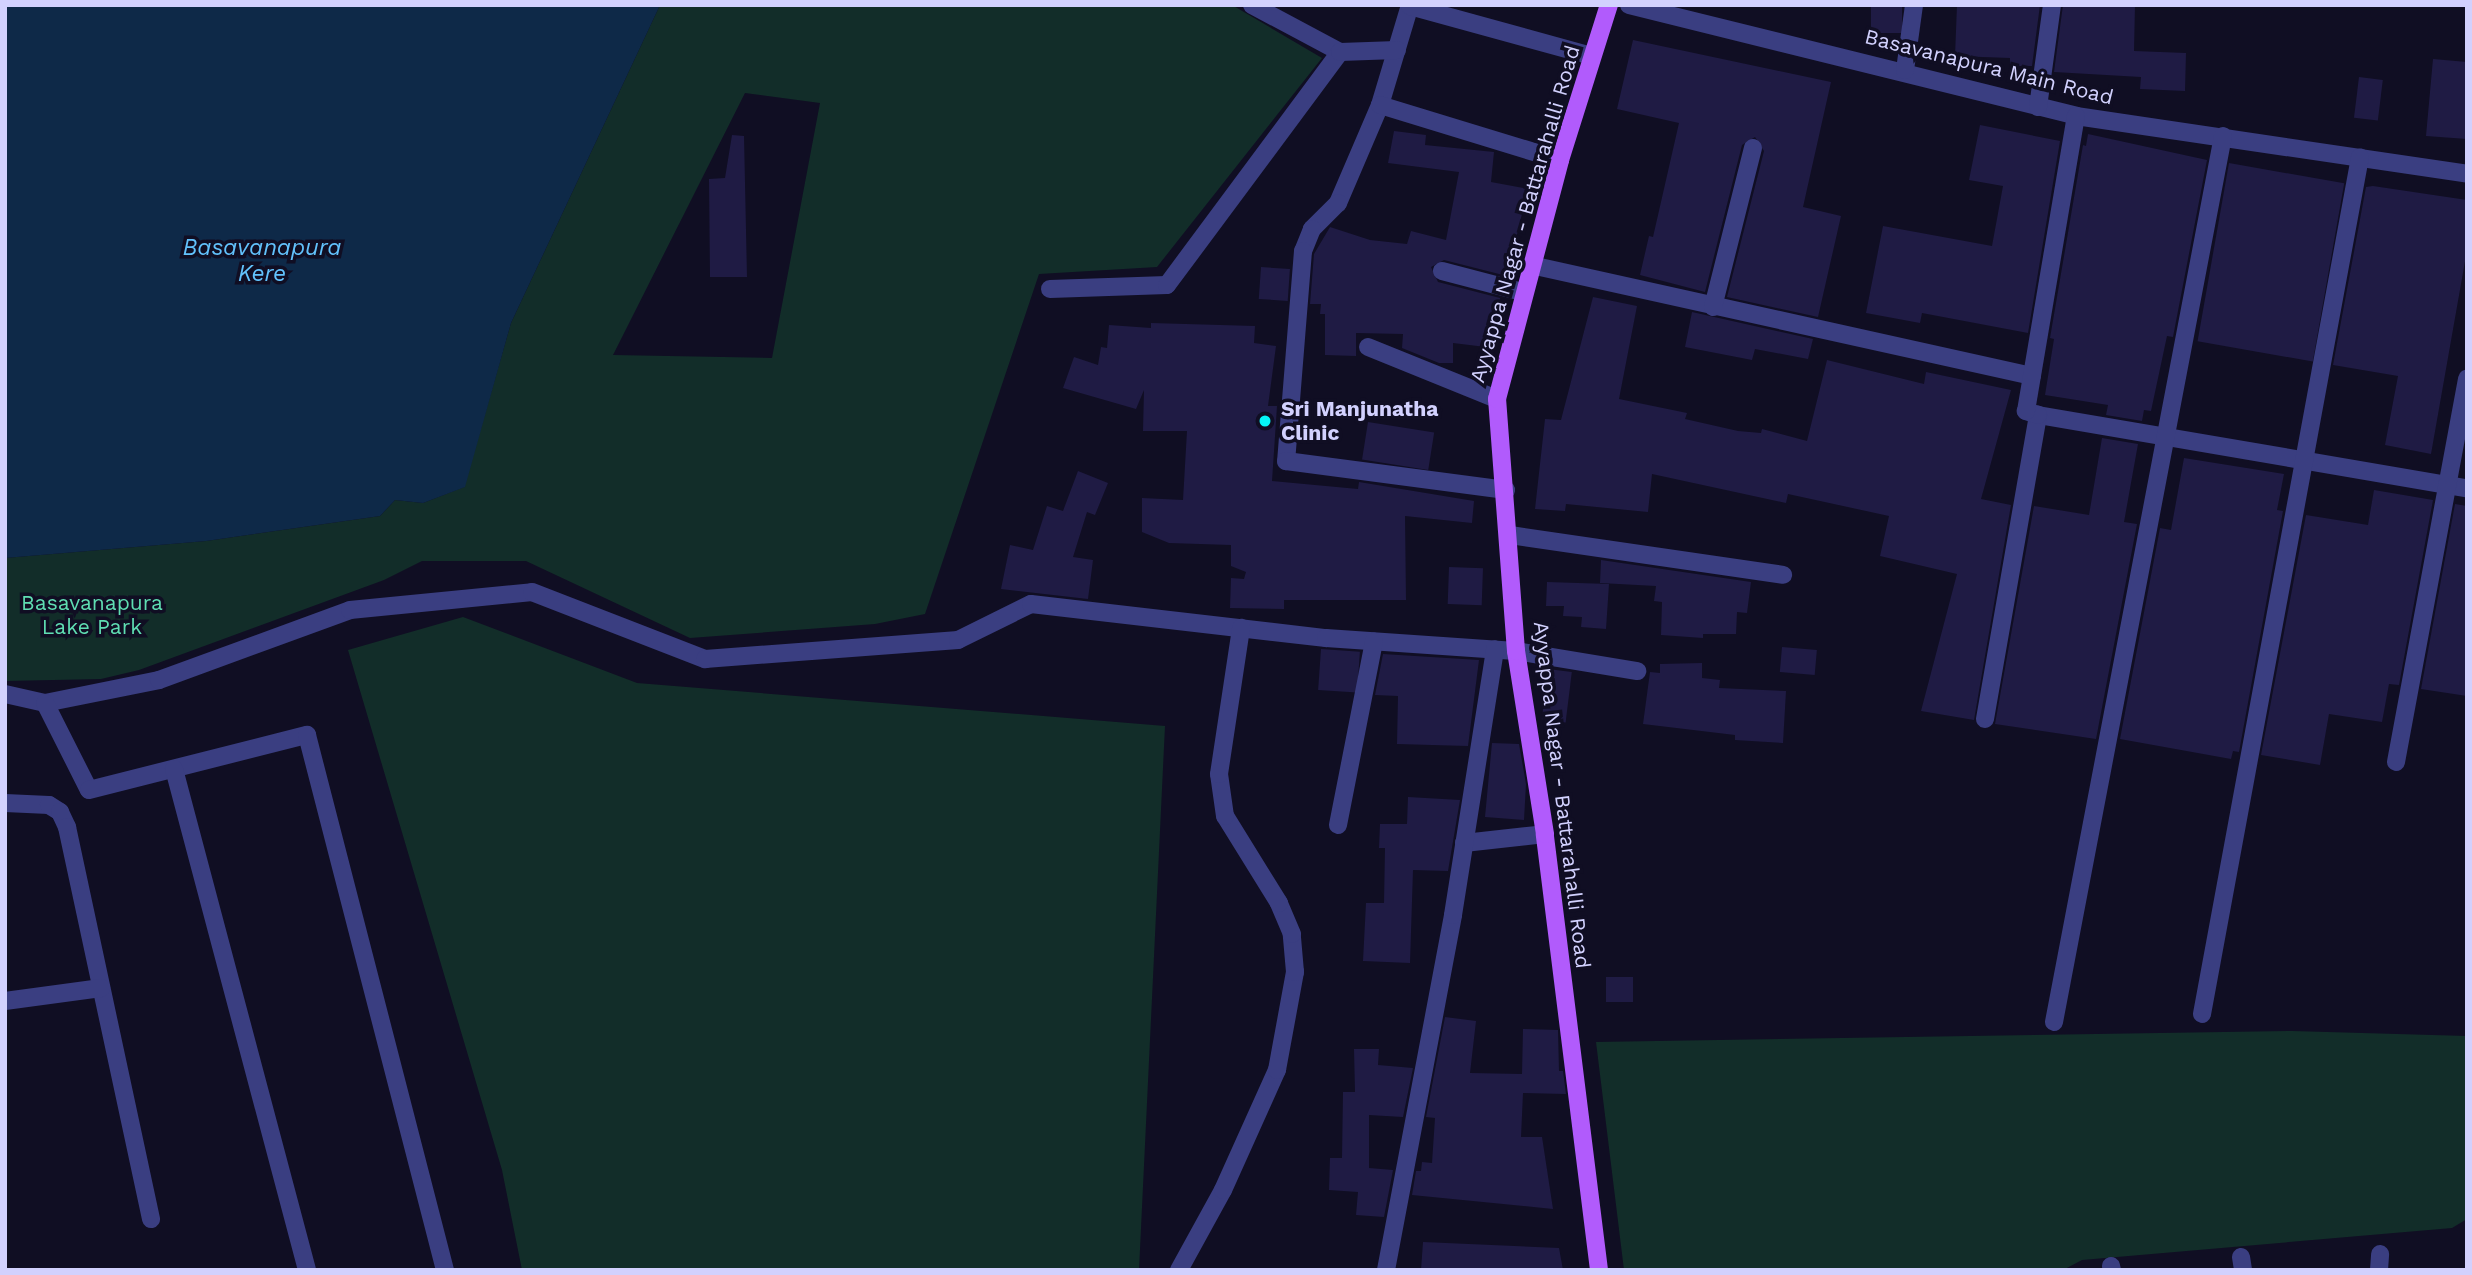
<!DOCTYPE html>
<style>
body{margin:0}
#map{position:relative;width:2472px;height:1275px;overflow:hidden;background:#100e23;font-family:"Work Sans",sans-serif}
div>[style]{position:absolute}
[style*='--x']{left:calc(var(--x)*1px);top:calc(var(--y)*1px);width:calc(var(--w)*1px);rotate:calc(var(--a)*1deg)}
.green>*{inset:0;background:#122d29}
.water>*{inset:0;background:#0e2948}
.building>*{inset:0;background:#1f1b44;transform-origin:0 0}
.minor>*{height:18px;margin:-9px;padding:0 9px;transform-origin:9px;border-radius:9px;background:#3a3e81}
.major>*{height:18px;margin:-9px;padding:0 9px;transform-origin:9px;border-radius:9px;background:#b15bfc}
.dots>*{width:19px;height:19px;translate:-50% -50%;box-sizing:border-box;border:4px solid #100e23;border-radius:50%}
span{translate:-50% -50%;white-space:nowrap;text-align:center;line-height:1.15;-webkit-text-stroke:7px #100e23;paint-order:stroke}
.street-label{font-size:21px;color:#d2d1fe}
.poi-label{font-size:21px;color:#d2d1fe;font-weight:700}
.left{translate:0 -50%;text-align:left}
.park-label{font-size:21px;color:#5fddb2}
.water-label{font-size:23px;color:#62c2fc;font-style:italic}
.frame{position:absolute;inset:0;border:7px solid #d2d1fe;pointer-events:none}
</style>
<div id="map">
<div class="green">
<i style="clip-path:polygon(evenodd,660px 5px,1232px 5px,1322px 58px,1157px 267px,1039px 274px,925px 614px,875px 624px,690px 638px,526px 561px,422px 561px,384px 580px,139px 670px,101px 679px,5px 681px,5px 558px,206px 541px,380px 516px,395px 500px,423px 503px,464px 487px,511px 323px,660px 5px,745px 93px,820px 103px,772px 358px,613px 355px,745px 93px)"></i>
<i style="clip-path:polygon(463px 617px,637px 683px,1165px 726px,1139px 1270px,522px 1270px,502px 1170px,348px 650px)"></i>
<i style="clip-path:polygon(2292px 1031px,2467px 1036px,2467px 1219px,2452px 1228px,2082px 1260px,2063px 1270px,1624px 1270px,1596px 1042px)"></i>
</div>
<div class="water">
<i style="clip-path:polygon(5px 5px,660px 5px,511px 323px,465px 487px,423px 503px,395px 500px,380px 516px,206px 541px,5px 558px)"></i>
</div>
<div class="building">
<i style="left:1871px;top:5px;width:31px;height:28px"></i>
<i style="clip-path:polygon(1957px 5px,2040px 5px,2032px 66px,2010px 66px,2010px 58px,1955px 56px)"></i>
<i style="clip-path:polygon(2063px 5px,2135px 5px,2134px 51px,2186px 53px,2185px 91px,2140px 89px,2141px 77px,2054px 72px)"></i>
<i style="clip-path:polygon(1633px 40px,1831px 82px,1803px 207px,1841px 216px,1818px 317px,1727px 297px,1764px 151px,1755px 137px,1742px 145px,1705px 292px,1640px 275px,1649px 236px,1653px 237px,1679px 123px,1617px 109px)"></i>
<i style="clip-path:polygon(2433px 59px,2467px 62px,2467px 139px,2426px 136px)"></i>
<i style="left:2359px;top:77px;width:24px;height:41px;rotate:7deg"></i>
<i style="clip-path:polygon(1980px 125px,2060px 141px,2028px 333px,1922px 313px,1920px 323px,1866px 313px,1883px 226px,1992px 246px,2003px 186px,1969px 180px)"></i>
<i style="clip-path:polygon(1394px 131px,1426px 135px,1425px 145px,1494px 152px,1491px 182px,1528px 189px,1507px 276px,1444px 260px,1431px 267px,1438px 282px,1500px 298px,1494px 348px,1453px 343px,1453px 363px,1439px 363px,1402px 348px,1403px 334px,1356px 333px,1356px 356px,1325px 355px,1325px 314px,1320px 314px,1321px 304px,1310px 304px,1314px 254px,1330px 227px,1370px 240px,1407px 244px,1411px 231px,1446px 240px,1459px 172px,1388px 163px)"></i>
<i style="clip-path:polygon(2088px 134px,2207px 160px,2173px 337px,2167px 336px,2151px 411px,2144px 410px,2142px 421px,2106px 415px,2108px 405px,2045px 395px,2054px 339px,2050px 338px,2083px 145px,2086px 146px)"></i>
<i style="clip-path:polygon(732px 135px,744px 136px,747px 277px,710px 277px,709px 179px,725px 178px)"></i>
<i style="left:2229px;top:163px;width:117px;height:181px;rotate:10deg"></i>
<i style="clip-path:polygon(2373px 186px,2467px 200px,2467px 250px,2431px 454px,2385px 445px,2398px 376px,2333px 365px,2366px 187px)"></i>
<i style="left:1261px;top:267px;width:29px;height:32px;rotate:4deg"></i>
<i style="clip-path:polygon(1593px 297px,1637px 306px,1619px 399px,1687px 413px,1685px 419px,1738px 431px,1761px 433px,1762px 429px,1807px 441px,1827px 360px,1924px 384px,1926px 372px,2011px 390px,1981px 499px,2011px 505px,1974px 720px,1921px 711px,1957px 574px,1880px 556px,1889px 516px,1788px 494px,1786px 503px,1652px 474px,1648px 512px,1566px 504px,1565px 511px,1535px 509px,1545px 419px,1561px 420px)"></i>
<i style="clip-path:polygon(1692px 312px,1813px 339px,1808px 359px,1755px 349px,1752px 360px,1685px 347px)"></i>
<i style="clip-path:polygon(1151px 323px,1255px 326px,1254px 343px,1276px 346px,1268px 406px,1277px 406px,1272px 481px,1358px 489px,1359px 482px,1474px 501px,1472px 523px,1405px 516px,1406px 600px,1284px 600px,1284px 609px,1230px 608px,1231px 578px,1244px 579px,1246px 572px,1231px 566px,1231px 545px,1169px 543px,1142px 532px,1142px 498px,1183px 500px,1187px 431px,1143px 431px,1144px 390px,1136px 409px,1063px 388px,1074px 357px,1098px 365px,1101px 347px,1107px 348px,1109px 325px,1151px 328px)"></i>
<i style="left:1368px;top:422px;width:67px;height:38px;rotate:9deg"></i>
<i style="clip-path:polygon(2102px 438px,2138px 444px,2124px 522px,2137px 524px,2096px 739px,1995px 724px,2034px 506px,2089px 515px)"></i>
<i style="clip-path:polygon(2184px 458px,2284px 474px,2277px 510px,2283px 511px,2239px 752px,2233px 751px,2231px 759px,2120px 739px,2160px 528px,2171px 530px)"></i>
<i style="clip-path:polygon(1078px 471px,1108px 483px,1095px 515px,1087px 512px,1073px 557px,1093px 560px,1088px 599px,1001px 589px,1010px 545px,1033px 550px,1047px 506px,1063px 511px)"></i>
<i style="clip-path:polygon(2374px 490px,2433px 500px,2399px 685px,2389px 684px,2382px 722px,2329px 714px,2320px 765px,2261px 755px,2306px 515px,2368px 525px)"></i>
<i style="clip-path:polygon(2455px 504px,2467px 506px,2467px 696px,2421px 689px)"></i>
<i style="clip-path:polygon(1601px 560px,1751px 582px,1747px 613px,1737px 612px,1736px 634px,1703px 634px,1703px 638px,1661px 635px,1662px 602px,1654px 601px,1656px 586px,1600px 583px)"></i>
<i style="left:1449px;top:567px;width:34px;height:37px;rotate:2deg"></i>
<i style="clip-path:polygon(1547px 582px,1609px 584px,1606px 629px,1581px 627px,1582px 617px,1563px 616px,1564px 606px,1546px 606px)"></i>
<i style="left:1782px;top:647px;width:35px;height:25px;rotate:5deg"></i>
<i style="left:1321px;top:649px;width:39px;height:41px;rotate:4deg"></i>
<i style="clip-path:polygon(1383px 654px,1479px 660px,1468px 746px,1397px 744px,1398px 696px,1375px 695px)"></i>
<i style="clip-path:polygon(1702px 663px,1702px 678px,1720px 680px,1719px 688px,1786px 691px,1783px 743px,1735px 740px,1735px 735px,1643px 724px,1650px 672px,1660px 673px,1660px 664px)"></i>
<i style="left:1548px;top:669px;width:24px;height:51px;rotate:7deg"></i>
<i style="clip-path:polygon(1492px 743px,1519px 744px,1526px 784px,1524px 820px,1485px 817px)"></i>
<i style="clip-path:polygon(1408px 797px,1460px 800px,1448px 871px,1413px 870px,1410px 963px,1363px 961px,1366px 903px,1384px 903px,1385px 848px,1379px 848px,1380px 824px,1407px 824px)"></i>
<i style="left:1606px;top:977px;width:27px;height:25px"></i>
<i style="clip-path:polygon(1445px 1017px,1476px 1021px,1470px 1073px,1522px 1074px,1523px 1029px,1558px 1030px,1559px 1071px,1563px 1071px,1566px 1094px,1523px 1093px,1521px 1137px,1542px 1137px,1553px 1209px,1412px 1195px,1416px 1171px,1421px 1171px,1422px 1162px,1432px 1163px,1435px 1118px,1426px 1117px)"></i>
<i style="clip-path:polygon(1354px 1049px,1379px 1049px,1378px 1065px,1413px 1068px,1403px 1117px,1369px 1115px,1369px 1168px,1393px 1170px,1384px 1217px,1356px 1215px,1358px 1192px,1329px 1190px,1330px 1158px,1342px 1158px,1343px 1092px,1355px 1092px)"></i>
<i style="clip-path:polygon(1423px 1242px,1559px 1248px,1563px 1270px,1421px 1270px)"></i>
</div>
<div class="minor">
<i style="--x:1252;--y:5;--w:100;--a:28.1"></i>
<i style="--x:1410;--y:5;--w:104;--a:106.7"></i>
<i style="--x:1380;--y:105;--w:107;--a:113.2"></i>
<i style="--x:1338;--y:203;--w:37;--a:135"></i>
<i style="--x:1312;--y:229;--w:24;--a:112"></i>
<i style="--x:1303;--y:251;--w:211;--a:94.6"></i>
<i style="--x:1286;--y:461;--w:222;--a:7.5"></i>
<i style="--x:1629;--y:5;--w:461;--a:13.9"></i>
<i style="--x:2076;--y:116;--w:395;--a:8.4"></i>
<i style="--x:1410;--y:6;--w:189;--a:15.4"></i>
<i style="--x:1905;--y:70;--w:66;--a:-82.1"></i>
<i style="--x:1380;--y:105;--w:188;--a:17"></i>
<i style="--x:2038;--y:107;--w:103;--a:-82.2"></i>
<i style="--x:1531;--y:265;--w:513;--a:12.49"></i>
<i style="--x:1442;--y:271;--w:83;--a:14.7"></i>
<i style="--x:1050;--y:289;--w:117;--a:-2"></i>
<i style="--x:1167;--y:285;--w:290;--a:-53.4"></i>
<i style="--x:1340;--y:52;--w:57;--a:-2"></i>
<i style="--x:1713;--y:307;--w:164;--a:-75.9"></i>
<i style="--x:1368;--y:347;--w:139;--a:22"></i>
<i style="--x:2038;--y:415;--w:435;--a:9.7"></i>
<i style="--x:1510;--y:535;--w:276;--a:8.3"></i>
<i style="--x:5;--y:694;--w:41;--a:12.7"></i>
<i style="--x:45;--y:703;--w:116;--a:-11.4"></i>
<i style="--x:159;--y:680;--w:203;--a:-20.1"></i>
<i style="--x:350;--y:610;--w:183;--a:-5.6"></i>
<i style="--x:532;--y:592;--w:186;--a:21.2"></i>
<i style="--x:705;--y:659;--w:254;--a:-4.3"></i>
<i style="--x:958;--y:640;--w:81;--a:-26.3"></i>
<i style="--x:1031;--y:604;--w:297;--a:6.6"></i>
<i style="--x:1326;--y:638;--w:190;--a:3.9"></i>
<i style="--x:1516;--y:651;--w:123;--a:9.4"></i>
<i style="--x:45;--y:703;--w:97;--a:63.2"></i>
<i style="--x:89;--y:790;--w:225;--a:-14.2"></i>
<i style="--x:307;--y:735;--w:553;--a:75.54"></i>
<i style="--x:1985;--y:719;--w:309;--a:-80.1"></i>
<i style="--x:2038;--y:415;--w:13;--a:-162"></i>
<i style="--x:2026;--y:411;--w:299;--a:-80.4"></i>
<i style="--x:2396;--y:762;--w:390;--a:-79.5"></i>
<i style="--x:174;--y:769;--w:518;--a:75.13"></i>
<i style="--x:5;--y:803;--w:44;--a:2.6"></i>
<i style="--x:49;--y:805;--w:13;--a:32"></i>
<i style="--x:60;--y:812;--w:17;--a:65"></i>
<i style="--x:67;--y:827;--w:401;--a:77.9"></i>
<i style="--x:1338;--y:825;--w:187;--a:-78.9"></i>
<i style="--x:1464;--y:843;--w:81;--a:-6.3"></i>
<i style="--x:5;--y:1001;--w:97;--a:-7.7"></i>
<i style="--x:2202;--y:1014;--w:871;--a:-79.55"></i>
<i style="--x:2054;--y:1022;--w:902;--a:-79.2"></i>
<i style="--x:2241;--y:1257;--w:13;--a:81"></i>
<i style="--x:2111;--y:1266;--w:4;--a:76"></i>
<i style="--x:1179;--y:1270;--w:91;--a:-61.2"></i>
<i style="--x:1223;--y:1190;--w:132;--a:-65.8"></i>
<i style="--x:1277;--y:1070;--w:100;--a:-79.6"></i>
<i style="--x:1295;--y:972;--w:38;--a:-95"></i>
<i style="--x:1292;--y:934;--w:34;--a:-113"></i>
<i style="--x:1279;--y:903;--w:102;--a:-121.8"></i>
<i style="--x:1225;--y:816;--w:42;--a:-98.1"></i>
<i style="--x:1219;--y:774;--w:148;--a:-81.4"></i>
<i style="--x:1386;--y:1270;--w:361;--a:-79.3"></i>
<i style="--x:1453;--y:915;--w:269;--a:-81"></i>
<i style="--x:2379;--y:1270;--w:16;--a:-86"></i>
</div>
<div class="major">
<i style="--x:1599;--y:1270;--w:439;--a:-97.1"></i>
<i style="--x:1545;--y:834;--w:185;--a:-99"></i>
<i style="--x:1516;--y:651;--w:253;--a:-94.3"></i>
<i style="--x:1497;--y:399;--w:247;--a:-75.2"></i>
<i style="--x:1560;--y:160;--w:163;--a:-72.5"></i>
</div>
<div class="dots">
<i style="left:1265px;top:421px;background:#05f4f6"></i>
</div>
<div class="street-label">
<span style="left:1989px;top:67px;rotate:14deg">Basavanapura Main Road</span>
<span style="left:1525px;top:214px;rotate:-74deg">Ayyappa Nagar - Battarahalli Road</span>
<span style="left:1562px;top:795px;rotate:83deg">Ayyappa Nagar - Battarahalli Road</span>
</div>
<div class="poi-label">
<span class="left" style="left:1281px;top:421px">Sri Manjunatha<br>Clinic</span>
</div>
<div class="park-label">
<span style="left:92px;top:615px">Basavanapura<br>Lake Park</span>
</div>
<div class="water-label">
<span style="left:262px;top:261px">Basavanapura<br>Kere</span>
</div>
<div class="frame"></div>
</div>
